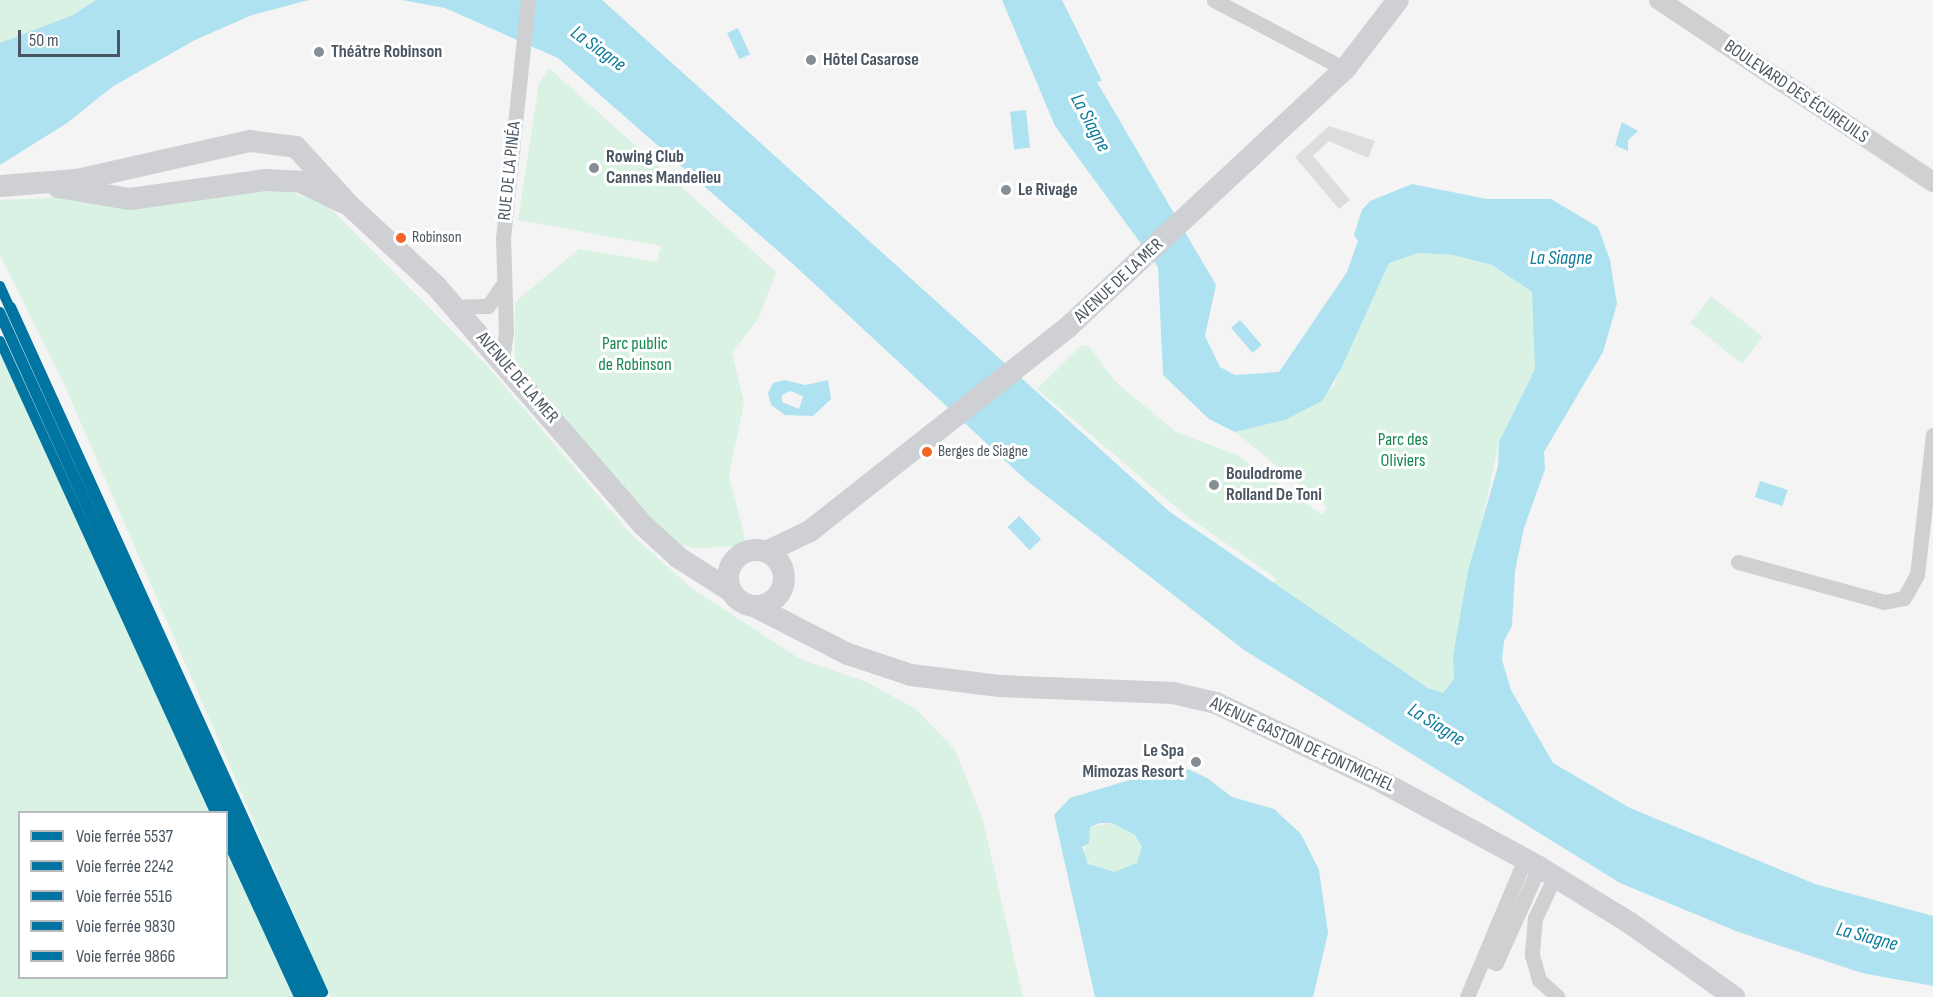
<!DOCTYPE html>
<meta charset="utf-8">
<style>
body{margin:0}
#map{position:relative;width:1933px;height:997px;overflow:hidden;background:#f4f4f4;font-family:"Sofia Sans Condensed",sans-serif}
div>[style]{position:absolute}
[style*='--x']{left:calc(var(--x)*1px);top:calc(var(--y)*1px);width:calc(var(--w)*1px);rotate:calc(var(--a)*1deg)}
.green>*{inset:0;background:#d9f2e3;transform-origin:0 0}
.water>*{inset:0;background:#aee2f0;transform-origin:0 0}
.building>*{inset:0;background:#ddddde}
.minor>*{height:15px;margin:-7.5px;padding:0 7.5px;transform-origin:7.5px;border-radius:7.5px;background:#ced0d2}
.tertiary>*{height:20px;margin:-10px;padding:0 10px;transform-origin:10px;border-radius:10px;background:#ced0d2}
.secondary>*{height:22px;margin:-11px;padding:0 11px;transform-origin:11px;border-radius:11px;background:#ced0d4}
.secondary>.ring{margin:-11px;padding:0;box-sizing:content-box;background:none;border:22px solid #ced0d4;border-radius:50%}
.rail-1>*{height:10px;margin:-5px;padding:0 5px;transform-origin:5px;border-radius:5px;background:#0075a1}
.rail-2>*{height:10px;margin:-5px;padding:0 5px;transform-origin:5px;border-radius:5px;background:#0075a1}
.rail-3>*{height:10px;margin:-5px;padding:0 5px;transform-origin:5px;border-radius:5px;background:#0075a1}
.rail-4>*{height:10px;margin:-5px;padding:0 5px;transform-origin:5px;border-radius:5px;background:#0075a1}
.rail-5>*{height:10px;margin:-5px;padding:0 5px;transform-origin:5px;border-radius:5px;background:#0075a1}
.dots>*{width:16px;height:16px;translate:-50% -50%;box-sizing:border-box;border:3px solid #fff;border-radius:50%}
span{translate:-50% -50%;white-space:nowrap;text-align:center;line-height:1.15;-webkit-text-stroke:6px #fff;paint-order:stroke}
.bus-label{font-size:16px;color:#4a5661}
.left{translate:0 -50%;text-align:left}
.poi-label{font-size:18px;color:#4a5661;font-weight:700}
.right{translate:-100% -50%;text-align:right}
.street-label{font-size:18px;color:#4a5661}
.park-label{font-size:18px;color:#17864f}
.water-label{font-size:20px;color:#0c7c9b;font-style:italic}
.legend{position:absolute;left:18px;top:811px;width:210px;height:168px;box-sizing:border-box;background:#fff;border:2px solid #b7bbc0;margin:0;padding:8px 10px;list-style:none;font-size:18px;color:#4a5661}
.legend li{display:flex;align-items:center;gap:12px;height:30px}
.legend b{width:30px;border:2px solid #b7bbc0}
.scale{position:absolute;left:18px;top:30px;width:102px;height:27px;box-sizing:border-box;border:3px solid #4a5661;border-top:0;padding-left:8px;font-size:18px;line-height:21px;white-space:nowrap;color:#4a5661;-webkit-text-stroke:4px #fff;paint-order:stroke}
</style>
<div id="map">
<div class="green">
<i style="clip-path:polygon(0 0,96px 0,73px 15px,0 43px)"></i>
<i style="clip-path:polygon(549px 68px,776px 272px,759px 318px,732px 352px,744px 403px,729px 476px,747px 546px,694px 548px,676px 543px,660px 531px,515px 362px,515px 302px,579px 249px,657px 262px,661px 246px,518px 220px,539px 83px)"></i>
<i style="clip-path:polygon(246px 188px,289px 192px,326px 204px,490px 369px,631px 534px,690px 587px,800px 659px,867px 682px,917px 710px,955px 750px,983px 820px,1023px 997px,330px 997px,64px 384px,0 255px,0 200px)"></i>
<i style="clip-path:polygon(1418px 253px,1453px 255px,1492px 265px,1532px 292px,1535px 316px,1535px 369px,1499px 442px,1453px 656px,1454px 679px,1443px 693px,1428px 688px,1274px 583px,1277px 579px,1185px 515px,1037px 389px,1082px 345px,1089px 347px,1117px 383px,1176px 432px,1237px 455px,1322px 515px,1327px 507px,1235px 432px,1285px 420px,1333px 387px,1389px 263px)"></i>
<i style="left:1711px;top:296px;width:66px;height:34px;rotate:38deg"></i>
<i style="clip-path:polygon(0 344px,216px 812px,20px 812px,20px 978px,226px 978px,227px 836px,301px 997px,0 997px)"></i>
<i style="clip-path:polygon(1112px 823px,1135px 835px,1142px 847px,1137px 863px,1114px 872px,1096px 869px,1083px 857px,1089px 827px)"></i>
</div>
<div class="water">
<i style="clip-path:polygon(96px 0,309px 0,252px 15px,195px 40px,112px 87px,67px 123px,0 165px,0 43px,73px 15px)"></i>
<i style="clip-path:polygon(402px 0,602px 0,1170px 512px,1428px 688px,1443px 693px,1454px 679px,1453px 656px,1468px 571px,1498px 466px,1499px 442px,1535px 369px,1532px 292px,1492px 265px,1453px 255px,1418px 253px,1389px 263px,1341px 369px,1322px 401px,1285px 420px,1235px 432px,1209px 419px,1163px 375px,1158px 267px,1055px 126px,1002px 0,1062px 0,1102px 81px,1097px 82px,1216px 285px,1205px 336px,1220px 367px,1235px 375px,1279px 372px,1347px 272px,1358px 241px,1354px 235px,1362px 210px,1370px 201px,1412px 184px,1487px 199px,1551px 199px,1598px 227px,1610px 260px,1617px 304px,1603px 352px,1544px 452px,1545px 469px,1524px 528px,1515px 571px,1512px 626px,1504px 641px,1502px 660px,1511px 690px,1553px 763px,1630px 808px,1815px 884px,1933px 916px,1933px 986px,1862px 973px,1736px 931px,1620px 883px,1244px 650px,1026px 480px,794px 265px,558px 58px,445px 8px)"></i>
<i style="left:738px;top:28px;width:29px;height:12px;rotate:65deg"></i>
<i style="left:1026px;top:110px;width:38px;height:16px;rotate:84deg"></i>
<i style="clip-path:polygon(1622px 122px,1638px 131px,1628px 140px,1628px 151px,1615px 145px)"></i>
<i style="left:1240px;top:320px;width:33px;height:12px;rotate:49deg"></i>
<i style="clip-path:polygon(evenodd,784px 380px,805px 385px,828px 380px,831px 399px,813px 416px,785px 415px,771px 405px,768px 393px,773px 383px,784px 380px,790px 391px,803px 396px,799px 409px,782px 402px,782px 395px,790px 391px)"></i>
<i style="left:1760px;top:481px;width:29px;height:17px;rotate:18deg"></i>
<i style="left:1019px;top:516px;width:32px;height:16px;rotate:46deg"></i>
<i style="clip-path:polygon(evenodd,1179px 765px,1207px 778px,1232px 797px,1274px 809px,1301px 834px,1319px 870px,1328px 933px,1313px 997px,1095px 997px,1054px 815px,1070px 798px,1179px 765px,1100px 823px,1112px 823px,1135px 835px,1142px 847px,1137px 863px,1114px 872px,1088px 864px,1082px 847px,1089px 843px,1090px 827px,1100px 823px)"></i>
</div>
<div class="building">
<i style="clip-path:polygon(1329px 126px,1375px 141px,1368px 158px,1329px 141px,1313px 156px,1350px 200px,1339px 209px,1295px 157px)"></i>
</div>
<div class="minor">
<i style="--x:1214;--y:0;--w:148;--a:27.8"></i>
<i style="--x:455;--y:307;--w:33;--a:-2"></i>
<i style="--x:488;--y:306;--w:24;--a:-55"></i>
<i style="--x:502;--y:360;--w:28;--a:-82"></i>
<i style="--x:506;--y:332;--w:94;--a:-91.8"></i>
<i style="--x:503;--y:238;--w:239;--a:-84"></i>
<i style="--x:1738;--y:562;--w:151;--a:15.3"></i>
<i style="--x:1884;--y:602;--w:20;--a:-11"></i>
<i style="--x:1904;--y:598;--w:26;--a:-61"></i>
<i style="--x:1917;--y:575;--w:141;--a:-83.5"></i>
<i style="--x:1555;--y:876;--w:47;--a:115.5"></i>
<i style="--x:1535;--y:918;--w:37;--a:95"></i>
<i style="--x:1532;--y:955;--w:26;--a:74"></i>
<i style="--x:1539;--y:980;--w:25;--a:42"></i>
<i style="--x:1484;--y:958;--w:13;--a:23"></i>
<i style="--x:1496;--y:963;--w:105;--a:-65.9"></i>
<i style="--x:1467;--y:997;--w:150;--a:-67.2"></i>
</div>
<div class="tertiary">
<i style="--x:1659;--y:0;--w:329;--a:33.6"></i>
</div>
<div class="secondary">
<i style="--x:0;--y:186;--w:77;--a:-4.5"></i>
<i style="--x:77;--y:180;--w:177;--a:-12.7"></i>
<i style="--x:250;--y:141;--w:46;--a:7.4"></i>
<i style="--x:296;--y:147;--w:79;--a:47.6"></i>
<i style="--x:349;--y:205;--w:119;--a:43"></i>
<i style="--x:436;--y:286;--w:316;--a:49.1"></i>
<i style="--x:643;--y:525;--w:49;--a:42.5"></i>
<i style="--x:679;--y:558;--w:62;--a:32.4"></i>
<i style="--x:58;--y:187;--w:73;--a:9.5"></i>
<i style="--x:130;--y:199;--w:137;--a:-8"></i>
<i style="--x:266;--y:180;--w:35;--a:3"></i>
<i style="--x:301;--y:182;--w:46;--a:26"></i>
<i class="ring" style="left:728px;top:550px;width:34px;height:34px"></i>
<i style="--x:766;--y:552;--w:49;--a:-25.5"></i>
<i style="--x:810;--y:531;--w:328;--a:-38.3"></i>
<i style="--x:1067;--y:328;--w:380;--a:-43"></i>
<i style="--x:1345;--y:69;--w:87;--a:-52.5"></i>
<i style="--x:756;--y:607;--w:103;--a:27.1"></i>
<i style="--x:848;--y:654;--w:66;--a:18.4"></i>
<i style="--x:911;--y:675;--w:89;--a:7.1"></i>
<i style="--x:999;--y:686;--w:174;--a:2.3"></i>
<i style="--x:1173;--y:693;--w:44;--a:13.1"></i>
<i style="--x:1216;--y:703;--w:184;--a:25.4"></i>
<i style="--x:1382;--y:782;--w:179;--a:28.4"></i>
<i style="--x:1539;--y:867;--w:107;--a:31.6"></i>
<i style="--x:1630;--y:923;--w:128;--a:35.4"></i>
</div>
<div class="rail-1">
<i style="--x:0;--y:286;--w:780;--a:65.77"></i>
</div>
<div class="rail-2">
<i style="--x:0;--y:312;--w:753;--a:65.51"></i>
</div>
<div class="rail-3">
<i style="--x:0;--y:341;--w:518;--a:65.46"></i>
<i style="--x:226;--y:838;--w:175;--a:65.3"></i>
</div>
<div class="rail-4">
<i style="--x:0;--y:315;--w:545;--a:65.74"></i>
<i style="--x:226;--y:818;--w:196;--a:65.7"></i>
</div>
<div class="rail-5">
<i style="--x:11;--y:307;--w:753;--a:65.51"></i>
</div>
<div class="dots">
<i style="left:319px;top:52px;background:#868d94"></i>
<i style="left:811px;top:60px;background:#868d94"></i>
<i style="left:594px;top:168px;background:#868d94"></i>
<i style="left:1006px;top:190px;background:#868d94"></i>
<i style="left:401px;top:238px;background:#f26522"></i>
<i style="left:927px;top:452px;background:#f26522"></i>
<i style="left:1214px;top:485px;background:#868d94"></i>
<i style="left:1196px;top:762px;background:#868d94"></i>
</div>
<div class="bus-label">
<span class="left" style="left:412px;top:238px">Robinson</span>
<span class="left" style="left:938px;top:452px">Berges de Siagne</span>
</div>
<div class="poi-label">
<span class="left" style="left:331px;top:52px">Théâtre Robinson</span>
<span class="left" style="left:823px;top:60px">Hôtel Casarose</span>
<span class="left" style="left:606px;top:168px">Rowing Club<br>Cannes Mandelieu</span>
<span class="left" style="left:1018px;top:190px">Le Rivage</span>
<span class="left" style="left:1226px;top:485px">Boulodrome<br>Rolland De Toni</span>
<span class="right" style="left:1184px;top:762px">Le Spa<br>Mimozas Resort</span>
</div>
<div class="street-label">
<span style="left:1796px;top:92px;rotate:34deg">BOULEVARD DES ÉCUREUILS</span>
<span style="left:510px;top:171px;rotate:-84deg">RUE DE LA PINÉA</span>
<span style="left:1119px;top:281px;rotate:-43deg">AVENUE DE LA MER</span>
<span style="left:517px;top:378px;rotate:49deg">AVENUE DE LA MER</span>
<span style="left:1302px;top:745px;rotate:25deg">AVENUE GASTON DE FONTMICHEL</span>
</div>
<div class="park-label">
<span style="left:635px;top:355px">Parc public<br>de Robinson</span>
<span style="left:1403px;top:451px">Parc des<br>Oliviers</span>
</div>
<div class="water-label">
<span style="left:598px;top:49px;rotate:36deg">La Siagne</span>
<span style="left:1090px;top:123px;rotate:62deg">La Siagne</span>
<span style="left:1561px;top:258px">La Siagne</span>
<span style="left:1436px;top:725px;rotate:32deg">La Siagne</span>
<span style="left:1867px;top:937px;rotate:15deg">La Siagne</span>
</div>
<ul class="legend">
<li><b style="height:8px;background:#0075a1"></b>Voie ferrée 5537</li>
<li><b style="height:8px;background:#0075a1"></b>Voie ferrée 2242</li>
<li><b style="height:8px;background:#0075a1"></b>Voie ferrée 5516</li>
<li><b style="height:8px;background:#0075a1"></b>Voie ferrée 9830</li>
<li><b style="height:8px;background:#0075a1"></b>Voie ferrée 9866</li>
</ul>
<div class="scale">50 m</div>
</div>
